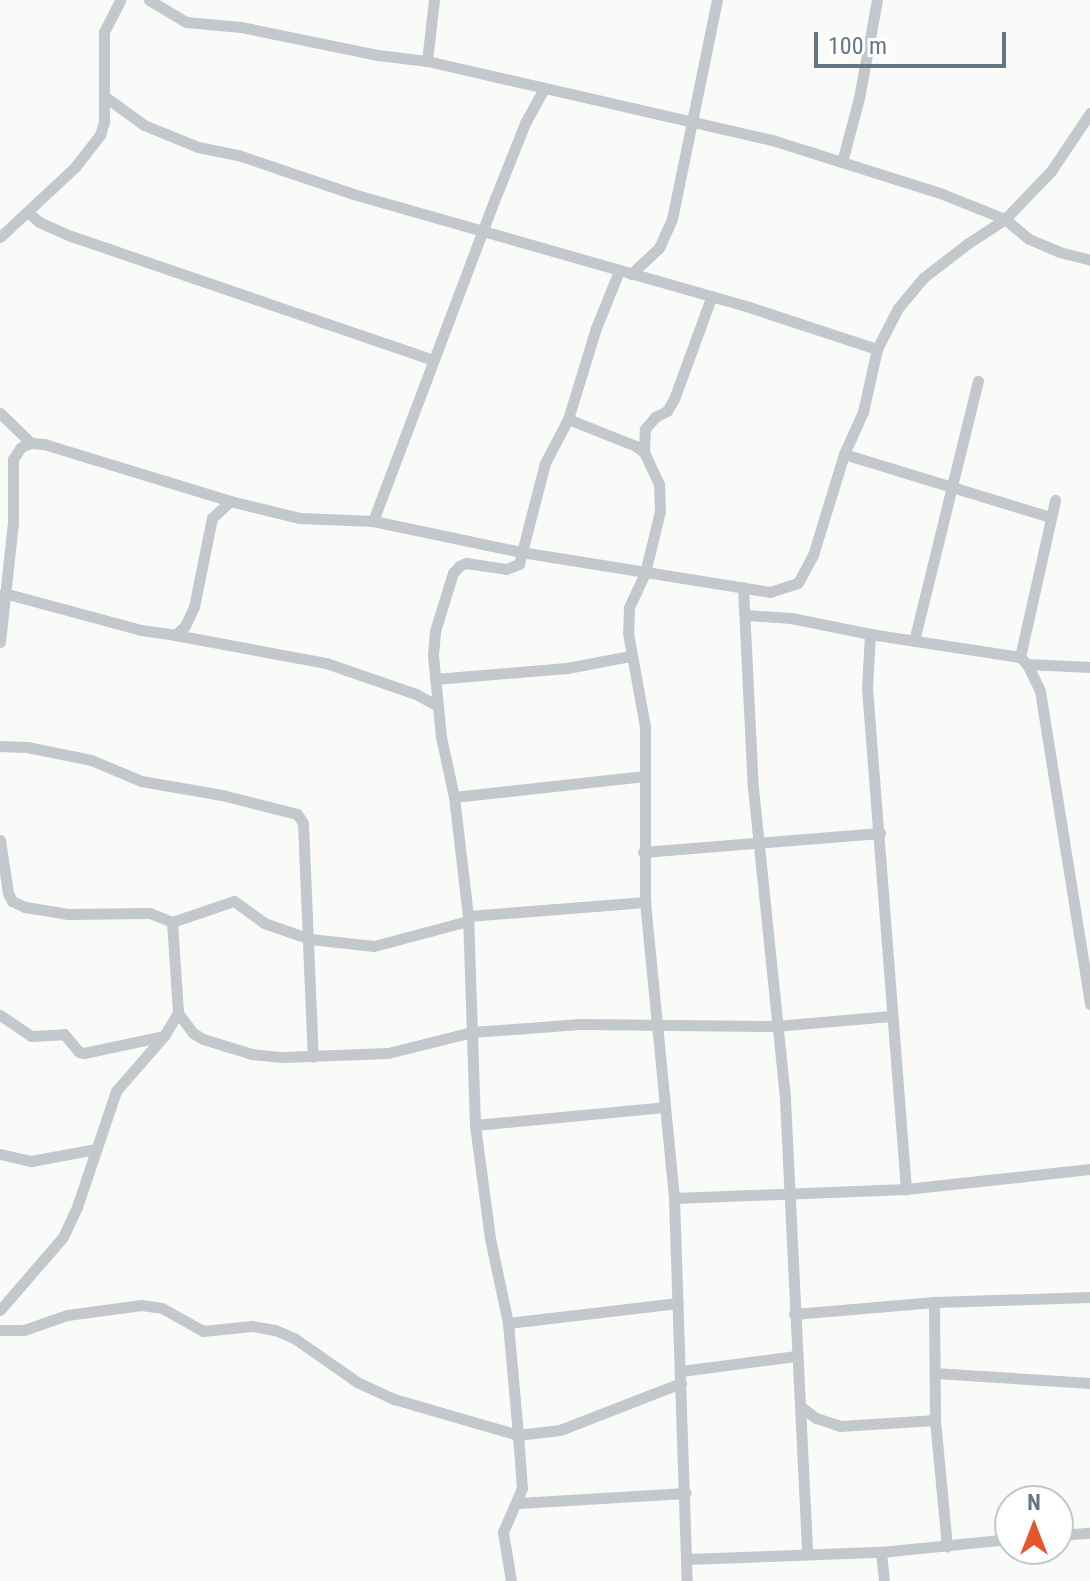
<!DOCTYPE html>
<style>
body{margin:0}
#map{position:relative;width:1090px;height:1581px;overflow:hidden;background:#fafaf8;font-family:"Roboto Condensed",sans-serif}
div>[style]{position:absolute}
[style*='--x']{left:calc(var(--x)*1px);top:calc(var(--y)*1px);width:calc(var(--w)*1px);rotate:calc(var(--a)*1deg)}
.street>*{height:11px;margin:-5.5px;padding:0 5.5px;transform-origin:5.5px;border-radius:5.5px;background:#c3c8cc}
span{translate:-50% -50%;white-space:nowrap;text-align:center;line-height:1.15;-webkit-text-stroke:8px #fff;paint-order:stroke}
.north{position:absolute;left:994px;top:1485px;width:80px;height:80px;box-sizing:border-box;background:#fff;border:2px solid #c1c8cd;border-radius:50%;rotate:0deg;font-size:22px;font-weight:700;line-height:32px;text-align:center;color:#657683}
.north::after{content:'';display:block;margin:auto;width:28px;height:36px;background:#e4572e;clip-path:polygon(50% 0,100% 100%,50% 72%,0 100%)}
.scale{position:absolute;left:814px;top:32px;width:192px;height:36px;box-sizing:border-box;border:4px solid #657683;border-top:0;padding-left:10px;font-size:24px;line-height:28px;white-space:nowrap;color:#657683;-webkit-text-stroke:6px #fff;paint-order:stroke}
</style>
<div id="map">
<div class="street">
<i style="--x:149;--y:0;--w:43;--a:30.7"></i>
<i style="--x:186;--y:22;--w:55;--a:5.2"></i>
<i style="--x:241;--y:27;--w:140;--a:11.6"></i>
<i style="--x:378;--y:55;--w:49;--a:7"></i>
<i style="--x:427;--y:61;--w:354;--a:12.9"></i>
<i style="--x:772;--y:140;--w:176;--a:17.5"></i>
<i style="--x:940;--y:193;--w:70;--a:21.8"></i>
<i style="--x:1005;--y:219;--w:31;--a:40"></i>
<i style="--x:1029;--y:239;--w:33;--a:23"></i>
<i style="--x:1059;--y:252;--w:32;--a:14"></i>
<i style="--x:427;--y:61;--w:61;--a:-83.5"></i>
<i style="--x:104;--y:96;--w:49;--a:35.9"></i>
<i style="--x:144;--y:125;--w:58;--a:22.2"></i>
<i style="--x:198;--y:147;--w:41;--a:11.3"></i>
<i style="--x:238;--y:155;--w:121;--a:18.7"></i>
<i style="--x:353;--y:194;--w:415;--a:15.9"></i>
<i style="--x:752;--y:308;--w:132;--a:18.2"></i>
<i style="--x:842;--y:162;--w:66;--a:-75.1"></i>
<i style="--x:859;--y:98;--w:100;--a:-79.6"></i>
<i style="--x:29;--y:213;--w:13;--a:42"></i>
<i style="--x:39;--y:222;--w:35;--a:24"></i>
<i style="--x:71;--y:236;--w:383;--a:18.9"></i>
<i style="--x:0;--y:237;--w:103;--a:-43"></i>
<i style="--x:75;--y:167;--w:41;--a:-52"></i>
<i style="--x:100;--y:135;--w:14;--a:-73"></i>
<i style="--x:104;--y:122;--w:90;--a:-90"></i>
<i style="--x:104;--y:32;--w:36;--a:-63"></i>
<i style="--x:631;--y:274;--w:38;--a:-43"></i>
<i style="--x:659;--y:248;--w:32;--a:-66"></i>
<i style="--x:672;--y:219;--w:224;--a:-78.4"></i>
<i style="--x:0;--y:413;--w:43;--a:44.1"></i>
<i style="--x:568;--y:419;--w:73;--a:21.7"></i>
<i style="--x:636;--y:446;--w:10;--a:37"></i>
<i style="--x:644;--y:452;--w:35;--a:65"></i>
<i style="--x:659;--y:484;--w:27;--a:88"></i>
<i style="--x:660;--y:511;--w:64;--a:103.6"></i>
<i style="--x:645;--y:573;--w:38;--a:115"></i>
<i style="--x:629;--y:608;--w:25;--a:92"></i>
<i style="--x:628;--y:633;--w:96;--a:79.7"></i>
<i style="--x:645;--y:727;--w:175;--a:90"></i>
<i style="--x:645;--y:902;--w:297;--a:84.4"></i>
<i style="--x:674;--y:1198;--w:383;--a:88.1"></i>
<i style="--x:644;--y:452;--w:23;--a:-88"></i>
<i style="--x:645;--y:429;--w:16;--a:-50"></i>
<i style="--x:655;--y:417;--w:13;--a:-27"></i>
<i style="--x:667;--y:411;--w:14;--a:-60"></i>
<i style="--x:674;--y:399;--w:108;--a:-69.9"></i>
<i style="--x:844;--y:454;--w:215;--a:17"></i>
<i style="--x:373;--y:521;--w:347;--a:-69.3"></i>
<i style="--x:496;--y:196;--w:79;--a:-68.3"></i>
<i style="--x:525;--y:123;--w:39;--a:-61"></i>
<i style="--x:743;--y:587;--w:201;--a:87.2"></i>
<i style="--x:753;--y:788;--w:313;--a:84.1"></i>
<i style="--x:785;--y:1099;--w:455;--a:87.2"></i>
<i style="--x:4;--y:593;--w:142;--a:15.1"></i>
<i style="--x:141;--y:630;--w:34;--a:8"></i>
<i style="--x:175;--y:635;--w:13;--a:-42"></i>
<i style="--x:185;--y:626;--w:21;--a:-65"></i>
<i style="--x:194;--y:607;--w:91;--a:-78.6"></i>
<i style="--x:212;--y:518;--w:25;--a:-43"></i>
<i style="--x:746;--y:615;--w:45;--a:3.8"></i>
<i style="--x:791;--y:618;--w:81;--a:11.4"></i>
<i style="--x:870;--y:634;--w:152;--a:8.7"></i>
<i style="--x:1020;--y:657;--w:10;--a:45"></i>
<i style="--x:1027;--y:664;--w:30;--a:64"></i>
<i style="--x:1040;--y:691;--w:317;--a:80.9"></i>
<i style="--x:870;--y:634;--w:54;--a:93.2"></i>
<i style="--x:867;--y:688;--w:503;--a:85.55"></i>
<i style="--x:175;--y:635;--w:154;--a:10.5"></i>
<i style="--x:326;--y:663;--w:95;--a:19"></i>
<i style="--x:416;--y:694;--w:25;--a:29"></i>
<i style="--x:914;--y:641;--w:268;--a:-76.2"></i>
<i style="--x:0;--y:642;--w:120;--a:-83.8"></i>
<i style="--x:13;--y:523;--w:64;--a:-90"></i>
<i style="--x:13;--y:459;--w:14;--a:-56"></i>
<i style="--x:21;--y:447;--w:11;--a:-22"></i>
<i style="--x:31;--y:443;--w:13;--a:4"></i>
<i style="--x:44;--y:444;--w:195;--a:17"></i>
<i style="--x:230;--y:501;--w:72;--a:13.7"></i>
<i style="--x:300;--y:518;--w:73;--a:2.4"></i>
<i style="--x:373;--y:521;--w:151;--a:11.8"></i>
<i style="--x:521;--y:552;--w:252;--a:9.1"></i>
<i style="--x:770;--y:592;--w:29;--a:-18"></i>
<i style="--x:798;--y:583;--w:32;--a:-62"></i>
<i style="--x:813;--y:555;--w:106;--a:-72.9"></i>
<i style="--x:844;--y:454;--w:46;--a:-65.7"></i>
<i style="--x:863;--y:412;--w:65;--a:-77.5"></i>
<i style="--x:877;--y:349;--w:46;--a:-62.9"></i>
<i style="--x:898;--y:308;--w:39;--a:-50"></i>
<i style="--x:923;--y:278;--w:56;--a:-37.7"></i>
<i style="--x:967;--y:244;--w:45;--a:-33.3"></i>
<i style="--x:1005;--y:219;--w:66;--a:-46.2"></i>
<i style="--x:1051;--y:171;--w:70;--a:-56.1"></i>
<i style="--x:1020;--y:657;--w:161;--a:-77.4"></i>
<i style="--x:1027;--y:664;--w:63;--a:2.7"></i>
<i style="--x:435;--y:679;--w:132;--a:-4.8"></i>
<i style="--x:567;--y:668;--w:64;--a:-10.8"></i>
<i style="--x:0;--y:746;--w:27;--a:2"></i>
<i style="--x:27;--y:747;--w:65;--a:11.5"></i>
<i style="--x:91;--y:760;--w:54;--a:22.8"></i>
<i style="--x:141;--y:781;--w:82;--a:9.8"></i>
<i style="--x:222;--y:795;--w:77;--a:14.2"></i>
<i style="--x:297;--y:814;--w:11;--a:56"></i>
<i style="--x:303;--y:823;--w:234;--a:87.6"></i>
<i style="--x:454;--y:797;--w:192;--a:-6.3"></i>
<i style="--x:0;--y:840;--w:54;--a:81.4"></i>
<i style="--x:8;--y:893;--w:9;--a:63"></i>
<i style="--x:12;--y:901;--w:14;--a:25"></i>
<i style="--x:25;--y:907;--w:44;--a:9.2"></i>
<i style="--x:68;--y:914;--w:82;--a:-0.7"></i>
<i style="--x:150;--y:913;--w:24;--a:22"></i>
<i style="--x:172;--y:922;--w:91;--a:86.2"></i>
<i style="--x:178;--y:1013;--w:25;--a:53"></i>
<i style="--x:193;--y:1033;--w:12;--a:31"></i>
<i style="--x:203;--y:1039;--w:51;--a:17"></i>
<i style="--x:252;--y:1054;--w:30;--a:6"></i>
<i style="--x:282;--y:1057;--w:106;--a:-2.2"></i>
<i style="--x:388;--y:1053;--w:87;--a:-14"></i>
<i style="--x:472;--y:1032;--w:108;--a:-4.2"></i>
<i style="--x:580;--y:1024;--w:195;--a:0.6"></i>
<i style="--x:775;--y:1026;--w:116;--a:-4.9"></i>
<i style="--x:643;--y:852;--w:238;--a:-4.6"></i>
<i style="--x:468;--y:916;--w:178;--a:-4.5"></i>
<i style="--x:172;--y:922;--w:65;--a:-18.7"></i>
<i style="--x:234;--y:901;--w:37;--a:36"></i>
<i style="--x:264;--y:923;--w:49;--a:19.2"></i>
<i style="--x:310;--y:939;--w:64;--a:6.2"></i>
<i style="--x:374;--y:946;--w:97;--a:-14.9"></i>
<i style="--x:0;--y:1015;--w:37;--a:34"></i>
<i style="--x:31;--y:1036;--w:33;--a:-3"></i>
<i style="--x:64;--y:1034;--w:23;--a:50"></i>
<i style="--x:79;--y:1052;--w:5;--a:11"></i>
<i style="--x:84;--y:1053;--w:82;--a:-12"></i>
<i style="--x:475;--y:1125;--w:190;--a:-5.4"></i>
<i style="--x:0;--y:1154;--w:32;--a:13"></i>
<i style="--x:31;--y:1161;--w:65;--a:-10.6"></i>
<i style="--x:674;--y:1198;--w:232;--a:-2.2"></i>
<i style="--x:906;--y:1189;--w:185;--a:-6.2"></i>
<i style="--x:934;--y:1302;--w:118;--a:89.5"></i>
<i style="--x:935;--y:1420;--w:127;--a:84.6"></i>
<i style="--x:0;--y:1310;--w:96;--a:-49.2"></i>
<i style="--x:63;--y:1237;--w:33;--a:-65"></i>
<i style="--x:77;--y:1207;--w:122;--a:-71.4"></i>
<i style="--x:116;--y:1091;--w:73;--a:-48.9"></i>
<i style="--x:164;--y:1036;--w:27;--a:-59"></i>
<i style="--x:794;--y:1314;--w:141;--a:-4.9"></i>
<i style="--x:934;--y:1302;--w:156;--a:-1.8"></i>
<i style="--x:508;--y:1323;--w:171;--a:-6.7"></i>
<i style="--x:0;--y:1330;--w:24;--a:0"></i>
<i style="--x:24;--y:1330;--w:46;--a:-19.2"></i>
<i style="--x:67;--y:1315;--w:75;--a:-7.7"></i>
<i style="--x:141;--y:1305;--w:21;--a:8"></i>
<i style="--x:162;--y:1308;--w:47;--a:29.3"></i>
<i style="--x:203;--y:1331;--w:49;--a:-5.8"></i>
<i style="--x:252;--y:1326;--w:23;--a:10"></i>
<i style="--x:275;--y:1330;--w:21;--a:23"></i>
<i style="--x:294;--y:1338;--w:77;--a:34.9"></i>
<i style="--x:357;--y:1382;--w:41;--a:24.7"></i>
<i style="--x:394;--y:1399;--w:129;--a:16.2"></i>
<i style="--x:518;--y:1435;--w:42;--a:-6.8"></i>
<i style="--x:560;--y:1430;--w:130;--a:-21.2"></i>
<i style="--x:681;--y:1371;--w:116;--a:-7.4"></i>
<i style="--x:935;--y:1373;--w:155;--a:3.7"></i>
<i style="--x:800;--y:1406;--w:20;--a:37"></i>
<i style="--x:816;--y:1418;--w:25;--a:18"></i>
<i style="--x:840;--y:1426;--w:95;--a:-3.6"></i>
<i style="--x:518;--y:1503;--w:168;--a:-3.4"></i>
<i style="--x:1058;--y:1535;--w:32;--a:-4"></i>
<i style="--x:881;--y:1552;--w:29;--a:84"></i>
<i style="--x:686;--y:1559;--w:195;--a:-2.1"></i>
<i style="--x:881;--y:1552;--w:130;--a:-5.8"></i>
<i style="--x:511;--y:1581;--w:50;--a:-99.3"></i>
<i style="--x:503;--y:1532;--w:48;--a:-66.6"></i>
<i style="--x:522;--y:1488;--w:53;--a:-94.3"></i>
<i style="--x:518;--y:1435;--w:112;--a:-95.1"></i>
<i style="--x:508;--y:1323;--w:87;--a:-102"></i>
<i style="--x:490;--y:1238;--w:114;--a:-97.6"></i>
<i style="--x:475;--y:1125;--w:209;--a:-91.9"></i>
<i style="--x:468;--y:916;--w:120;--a:-96.7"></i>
<i style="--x:454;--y:797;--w:61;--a:-102.2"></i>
<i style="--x:441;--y:737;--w:82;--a:-95.6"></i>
<i style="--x:433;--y:655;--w:24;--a:-85"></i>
<i style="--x:435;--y:631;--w:61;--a:-72.8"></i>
<i style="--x:453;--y:573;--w:9;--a:-49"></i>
<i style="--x:459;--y:566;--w:8;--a:-23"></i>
<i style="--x:466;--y:563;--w:40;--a:8.5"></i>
<i style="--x:506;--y:569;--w:14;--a:-21"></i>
<i style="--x:519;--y:564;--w:104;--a:-75.6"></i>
<i style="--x:545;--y:463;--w:50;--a:-62.4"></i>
<i style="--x:568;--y:419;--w:95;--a:-72.9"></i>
<i style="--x:596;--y:328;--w:61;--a:-68"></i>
</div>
<div class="north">N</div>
<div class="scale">100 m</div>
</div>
